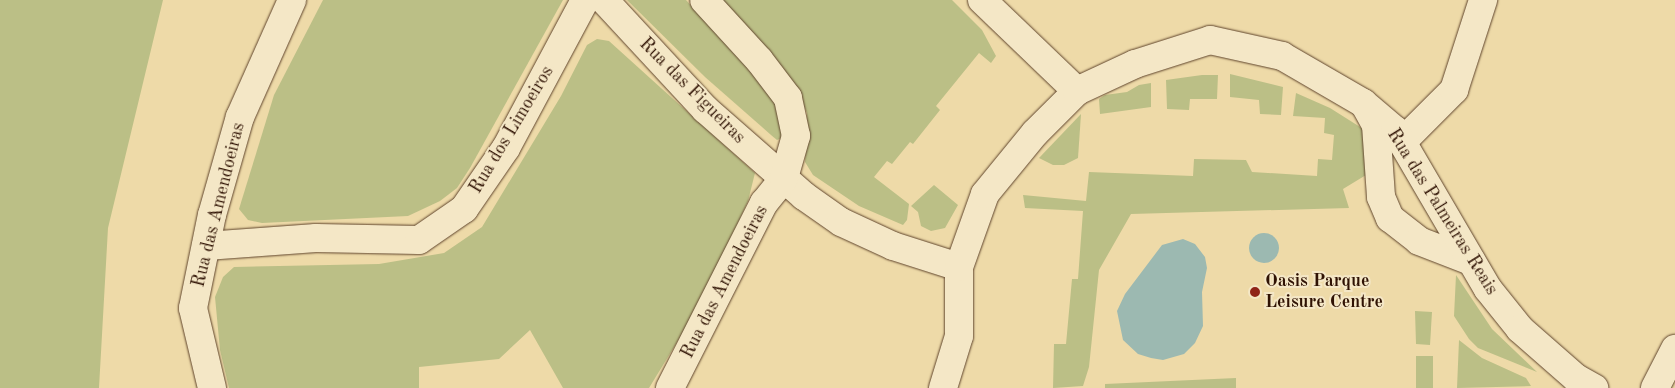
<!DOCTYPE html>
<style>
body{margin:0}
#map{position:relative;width:1675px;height:388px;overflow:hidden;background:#eedaa8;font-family:"Old Standard TT",serif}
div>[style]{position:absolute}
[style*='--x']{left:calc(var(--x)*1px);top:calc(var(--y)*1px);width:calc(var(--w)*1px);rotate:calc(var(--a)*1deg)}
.green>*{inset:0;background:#bbbf86;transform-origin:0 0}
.water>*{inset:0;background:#9cb9b1}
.round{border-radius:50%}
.roads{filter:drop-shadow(0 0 1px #5f442c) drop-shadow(0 0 1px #5f442c)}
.minor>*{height:28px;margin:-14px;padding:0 14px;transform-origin:14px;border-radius:14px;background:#f4e7c6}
.dots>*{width:14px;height:14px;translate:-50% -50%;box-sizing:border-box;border:2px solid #f4e7c6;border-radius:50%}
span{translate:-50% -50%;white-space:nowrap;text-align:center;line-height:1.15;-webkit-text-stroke:4px #f4e7c6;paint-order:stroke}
.street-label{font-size:18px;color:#2f1203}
.poi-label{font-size:18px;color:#2f1203;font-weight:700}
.left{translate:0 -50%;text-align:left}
</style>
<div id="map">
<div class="green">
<i style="clip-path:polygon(0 0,163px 0,108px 228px,99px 388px,0 388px)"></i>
<i style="clip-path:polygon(323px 0,563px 0,470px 168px,457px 188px,440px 201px,408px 216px,262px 223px,248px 220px,239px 209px,274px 95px)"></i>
<i style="clip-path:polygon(627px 0,686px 0,777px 101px,782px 138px,777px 140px,771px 135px,705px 77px)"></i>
<i style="clip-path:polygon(717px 0,952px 0,982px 30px,996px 56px,991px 63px,979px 53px,936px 106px,940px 110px,913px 144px,910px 142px,892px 164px,887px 161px,874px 177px,909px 204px,907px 220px,903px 225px,859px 206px,813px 175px,805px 162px,807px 113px,798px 93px)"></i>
<i style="clip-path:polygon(597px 39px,609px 41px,755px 173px,748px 201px,704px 298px,649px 388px,563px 388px,530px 330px,499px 359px,419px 367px,419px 388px,229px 388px,220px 350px,215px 297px,223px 277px,234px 267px,379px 264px,444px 253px,482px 227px,561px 96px,587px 45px)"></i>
<i style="clip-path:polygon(1230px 74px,1283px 87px,1281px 115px,1260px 114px,1259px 100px,1230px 97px)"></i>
<i style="clip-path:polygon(1202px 75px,1218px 75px,1217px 99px,1190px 99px,1189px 110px,1167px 109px,1166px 80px)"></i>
<i style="clip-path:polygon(1151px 83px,1151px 107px,1100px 114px,1099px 99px,1105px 95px,1127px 92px,1139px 85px)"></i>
<i style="clip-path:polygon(1296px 93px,1330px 108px,1368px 132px,1366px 175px,1343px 189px,1349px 208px,1131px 214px,1099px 270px,1089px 367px,1083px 386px,1053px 388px,1054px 344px,1066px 344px,1072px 279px,1078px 279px,1083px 211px,1025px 208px,1023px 195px,1086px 201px,1089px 172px,1193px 176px,1194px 159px,1246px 160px,1252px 172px,1317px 176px,1318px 159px,1332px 160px,1334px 135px,1324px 133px,1325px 118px,1293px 116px)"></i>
<i style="clip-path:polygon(1081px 114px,1078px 158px,1064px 165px,1053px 165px,1039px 158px)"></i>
<i style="clip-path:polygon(934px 185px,958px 205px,945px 228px,931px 231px,921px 226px,918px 212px,911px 206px)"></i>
<i style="clip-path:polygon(1456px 275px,1492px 329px,1537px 372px,1478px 348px,1469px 339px,1454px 316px)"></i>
<i style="clip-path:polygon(1415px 311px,1432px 312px,1430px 345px,1416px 344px)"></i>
<i style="clip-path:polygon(1459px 340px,1482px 358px,1526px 378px,1531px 386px,1457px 388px)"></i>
<i style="left:1416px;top:356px;width:17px;height:32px"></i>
<i style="clip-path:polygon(1236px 378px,1236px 388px,1105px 388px,1105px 384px)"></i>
</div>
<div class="water">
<i class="round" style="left:1249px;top:233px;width:30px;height:30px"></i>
<i style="clip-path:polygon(1183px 239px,1195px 244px,1205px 257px,1207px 268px,1202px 292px,1203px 326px,1195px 343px,1184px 354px,1163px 360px,1151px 358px,1138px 354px,1123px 340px,1117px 311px,1125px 294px,1162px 245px)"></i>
</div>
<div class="roads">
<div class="minor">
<i style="--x:604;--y:0;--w:149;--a:47.2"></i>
<i style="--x:705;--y:109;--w:132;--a:41.3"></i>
<i style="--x:804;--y:196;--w:45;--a:35.1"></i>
<i style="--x:841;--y:222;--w:57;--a:24.8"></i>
<i style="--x:893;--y:246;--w:69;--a:17.7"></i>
<i style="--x:982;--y:0;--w:132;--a:43.8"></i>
<i style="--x:1366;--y:107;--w:21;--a:61"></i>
<i style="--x:1376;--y:125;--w:72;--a:86"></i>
<i style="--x:1381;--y:197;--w:23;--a:67"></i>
<i style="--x:1390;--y:218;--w:37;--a:38"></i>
<i style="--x:1419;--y:241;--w:56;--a:21"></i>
<i style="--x:1402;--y:142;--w:74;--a:-45"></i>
<i style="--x:1454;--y:90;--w:95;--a:-72.1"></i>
<i style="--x:206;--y:246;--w:110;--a:-4.2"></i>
<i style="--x:316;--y:238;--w:103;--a:1.1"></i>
<i style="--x:419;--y:240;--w:55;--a:-34.6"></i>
<i style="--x:464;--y:209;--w:74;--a:-55.5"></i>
<i style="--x:506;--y:148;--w:168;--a:-61.9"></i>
<i style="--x:212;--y:388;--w:82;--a:-103.4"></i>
<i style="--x:193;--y:308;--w:95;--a:-78.5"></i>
<i style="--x:212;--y:215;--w:102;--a:-74.1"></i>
<i style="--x:240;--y:117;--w:128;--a:-66"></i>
<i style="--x:670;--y:388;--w:208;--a:-63.1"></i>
<i style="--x:764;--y:203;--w:32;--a:-51"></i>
<i style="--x:784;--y:178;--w:44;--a:-74.1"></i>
<i style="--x:796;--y:136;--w:39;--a:-102"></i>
<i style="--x:788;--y:98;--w:48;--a:-127.3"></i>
<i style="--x:759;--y:60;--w:81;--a:-132.5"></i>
<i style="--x:943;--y:388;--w:54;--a:-72.9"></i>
<i style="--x:959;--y:336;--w:69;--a:-90"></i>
<i style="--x:959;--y:267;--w:77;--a:-70.4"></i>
<i style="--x:985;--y:194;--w:79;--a:-50.7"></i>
<i style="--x:1035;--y:133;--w:59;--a:-45"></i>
<i style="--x:1077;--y:91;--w:64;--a:-25"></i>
<i style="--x:1135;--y:64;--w:79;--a:-17.7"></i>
<i style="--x:1210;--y:40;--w:74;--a:12.5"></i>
<i style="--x:1282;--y:56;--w:94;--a:30.1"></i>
<i style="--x:1363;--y:103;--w:42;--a:40.2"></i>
<i style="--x:1395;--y:130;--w:184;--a:59.7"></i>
<i style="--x:1488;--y:289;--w:51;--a:51.3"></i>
<i style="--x:1520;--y:329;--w:74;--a:41.2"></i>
<i style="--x:1576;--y:378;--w:21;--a:29"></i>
<i style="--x:1655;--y:388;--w:44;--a:-62.9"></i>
</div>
</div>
<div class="dots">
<i style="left:1255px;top:292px;background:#8f2418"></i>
</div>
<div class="street-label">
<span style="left:692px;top:91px;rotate:45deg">Rua das Figueiras</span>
<span style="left:512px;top:130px;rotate:-59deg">Rua dos Limoeiros</span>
<span style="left:219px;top:205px;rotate:-76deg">Rua das Amendoeiras</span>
<span style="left:1442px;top:212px;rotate:58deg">Rua das Palmeiras Reais</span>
<span style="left:725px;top:282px;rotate:-63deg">Rua das Amendoeiras</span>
</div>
<div class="poi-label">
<span class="left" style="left:1265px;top:292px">Oasis Parque<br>Leisure Centre</span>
</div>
</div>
